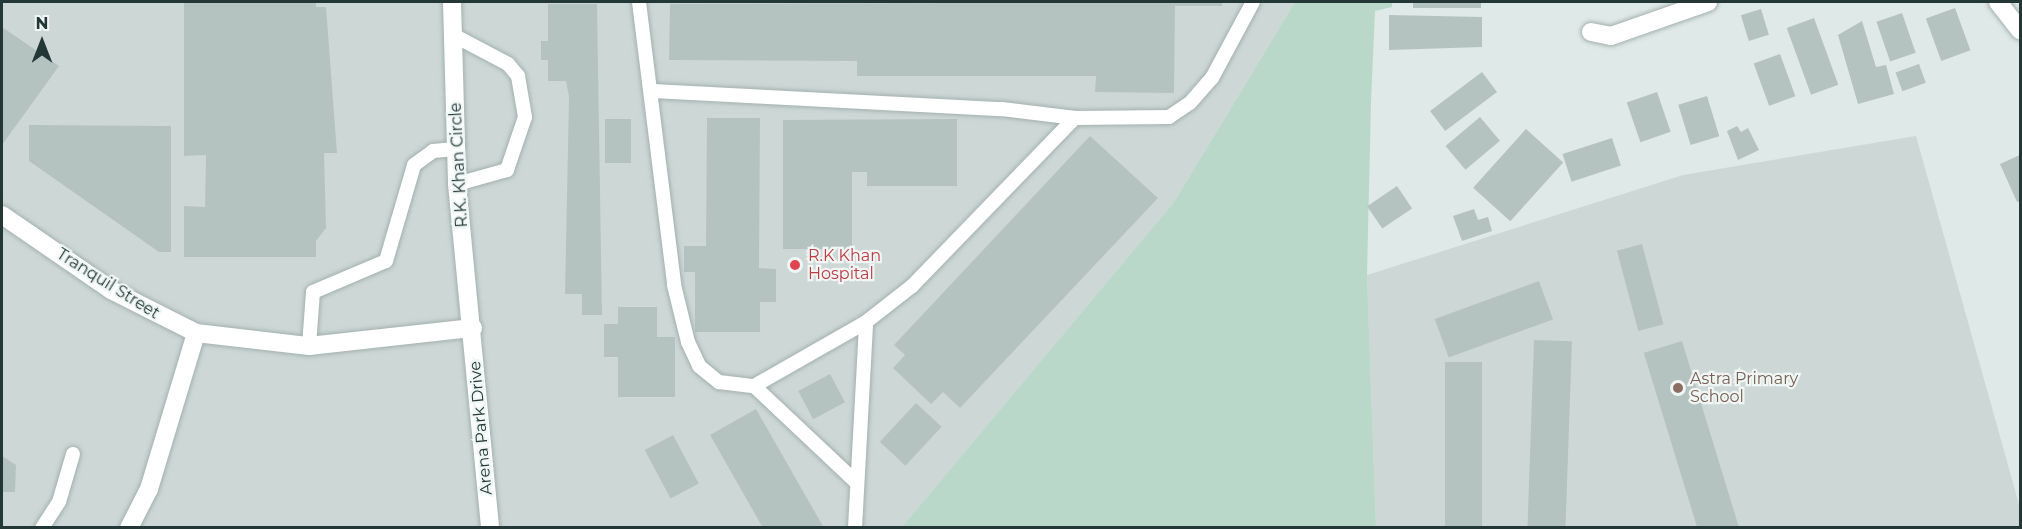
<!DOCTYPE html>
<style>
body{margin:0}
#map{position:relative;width:2022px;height:529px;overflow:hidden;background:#dfe9e7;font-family:Montserrat,sans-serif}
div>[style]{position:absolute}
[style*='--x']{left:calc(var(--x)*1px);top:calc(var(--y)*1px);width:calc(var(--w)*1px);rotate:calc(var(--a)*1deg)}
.built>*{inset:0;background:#cdd8d6}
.green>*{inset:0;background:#b9d8c9}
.building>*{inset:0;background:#b5c3c0;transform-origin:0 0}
.roads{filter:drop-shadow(0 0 2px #a3b0ae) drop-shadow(0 0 2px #a3b0ae)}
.service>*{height:14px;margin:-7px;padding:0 7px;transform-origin:7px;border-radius:7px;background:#fff}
.minor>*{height:18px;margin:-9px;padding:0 9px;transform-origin:9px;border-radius:9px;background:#fff}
.tertiary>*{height:18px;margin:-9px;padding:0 9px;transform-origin:9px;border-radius:9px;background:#fff}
.dots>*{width:16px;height:16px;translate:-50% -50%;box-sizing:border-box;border:3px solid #eff6f4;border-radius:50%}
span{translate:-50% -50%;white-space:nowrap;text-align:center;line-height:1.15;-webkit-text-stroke:4.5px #eff6f4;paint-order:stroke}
.street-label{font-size:16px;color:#223736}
.health-label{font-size:16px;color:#be3a42}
.left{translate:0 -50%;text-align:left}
.education-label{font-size:16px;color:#785e54}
.frame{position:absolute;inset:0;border:3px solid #223736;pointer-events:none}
.north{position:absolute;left:12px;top:12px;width:60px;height:60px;-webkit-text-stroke:4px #eff6f4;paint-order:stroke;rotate:0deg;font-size:16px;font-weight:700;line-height:24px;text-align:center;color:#223736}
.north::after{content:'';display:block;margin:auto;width:21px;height:27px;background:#223736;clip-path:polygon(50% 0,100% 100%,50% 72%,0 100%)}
</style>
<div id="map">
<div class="built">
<i style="clip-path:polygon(2px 2px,1295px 2px,1174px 202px,901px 528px,2px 527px)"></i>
<i style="clip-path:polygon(1916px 136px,2020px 508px,2020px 527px,1376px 527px,1367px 275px,1683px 175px)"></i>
</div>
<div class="green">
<i style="clip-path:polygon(1295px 2px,1392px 2px,1392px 7px,1375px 11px,1371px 102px,1367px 275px,1376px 527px,901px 528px,1174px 202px)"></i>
</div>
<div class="building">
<i style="clip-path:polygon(184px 2px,316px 2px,316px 7px,326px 7px,337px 153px,324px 153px,326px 228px,316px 241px,316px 257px,184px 257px,184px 206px,205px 207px,206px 155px,184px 156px)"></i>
<i style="clip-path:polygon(1222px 2px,1222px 6px,1175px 6px,1174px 93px,1095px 92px,1096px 76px,857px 76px,857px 61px,669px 60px,670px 4px)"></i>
<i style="left:1413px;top:2px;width:68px;height:6px"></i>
<i style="clip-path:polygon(548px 4px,597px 4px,602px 315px,582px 315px,582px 294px,565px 294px,569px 97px,566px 81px,548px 81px,548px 60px,541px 60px,541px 41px,548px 41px)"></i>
<i style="left:1955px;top:8px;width:45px;height:31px;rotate:70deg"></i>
<i style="left:1761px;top:9px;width:27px;height:21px;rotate:73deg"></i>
<i style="left:1902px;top:13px;width:42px;height:27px;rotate:71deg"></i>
<i style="clip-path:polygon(1389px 15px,1482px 17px,1482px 47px,1389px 50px)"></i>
<i style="left:1814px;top:18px;width:71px;height:29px;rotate:70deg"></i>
<i style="clip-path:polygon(1862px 21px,1876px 67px,1886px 65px,1894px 94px,1858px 104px,1838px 35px)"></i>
<i style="clip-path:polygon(2px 27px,59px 66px,2px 145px)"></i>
<i style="left:1780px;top:54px;width:45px;height:28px;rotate:70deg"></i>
<i style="left:1919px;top:64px;width:20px;height:25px;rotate:70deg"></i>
<i style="left:1482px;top:72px;width:25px;height:65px;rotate:53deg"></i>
<i style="left:1657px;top:92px;width:42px;height:32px;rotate:71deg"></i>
<i style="left:1707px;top:96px;width:42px;height:30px;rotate:73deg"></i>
<i style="left:1480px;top:117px;width:31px;height:45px;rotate:50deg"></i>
<i style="clip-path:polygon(707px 118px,760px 118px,759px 268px,776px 269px,776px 302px,760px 302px,760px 332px,695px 332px,695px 272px,684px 272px,684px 246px,706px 246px)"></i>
<i style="left:605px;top:119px;width:26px;height:44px"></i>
<i style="clip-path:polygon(957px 119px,957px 186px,867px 186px,867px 172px,852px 172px,852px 249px,783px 249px,783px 120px)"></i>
<i style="clip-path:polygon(29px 125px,171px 126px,171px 252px,159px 252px,29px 161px)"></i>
<i style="clip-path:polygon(1737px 126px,1741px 132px,1748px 128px,1759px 150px,1738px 160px,1727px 131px)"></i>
<i style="left:1526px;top:129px;width:50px;height:79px;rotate:42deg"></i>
<i style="clip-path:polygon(1090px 136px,1158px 198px,960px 408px,943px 392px,931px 404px,893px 368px,905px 355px,894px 345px)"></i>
<i style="left:1612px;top:138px;width:29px;height:52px;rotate:72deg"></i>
<i style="clip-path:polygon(2020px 155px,2020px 201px,2017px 202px,2000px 164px)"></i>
<i style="left:1397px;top:186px;width:27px;height:36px;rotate:56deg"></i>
<i style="clip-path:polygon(1474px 209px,1478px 220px,1488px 217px,1492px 231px,1462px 241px,1453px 216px)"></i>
<i style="left:1642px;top:244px;width:83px;height:26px;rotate:75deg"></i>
<i style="left:1539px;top:281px;width:41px;height:111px;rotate:70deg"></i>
<i style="clip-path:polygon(618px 307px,657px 307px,657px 337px,675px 337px,675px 397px,618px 397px,618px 357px,604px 357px,604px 324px,618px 324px)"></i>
<i style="left:1534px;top:340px;width:38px;height:188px;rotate:2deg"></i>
<i style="left:1682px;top:341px;width:195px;height:40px;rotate:73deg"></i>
<i style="left:1445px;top:362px;width:37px;height:166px"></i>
<i style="left:830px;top:374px;width:32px;height:36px;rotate:62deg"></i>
<i style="left:916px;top:403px;width:35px;height:53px;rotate:43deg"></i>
<i style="clip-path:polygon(756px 409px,824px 528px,763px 528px,710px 435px)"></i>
<i style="left:673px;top:435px;width:55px;height:32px;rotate:62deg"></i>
<i style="clip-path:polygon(2px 456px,16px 465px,15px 492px,2px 492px)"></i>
</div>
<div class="roads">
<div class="service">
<i style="--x:639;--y:2;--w:285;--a:82.9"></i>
<i style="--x:674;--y:285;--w:59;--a:76.2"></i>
<i style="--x:688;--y:342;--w:26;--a:65"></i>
<i style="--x:699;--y:366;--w:26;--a:39"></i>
<i style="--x:719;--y:382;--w:35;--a:7"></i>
<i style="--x:754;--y:386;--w:129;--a:-29.7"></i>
<i style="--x:866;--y:322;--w:58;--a:-38"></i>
<i style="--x:912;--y:286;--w:234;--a:-45.9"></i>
<i style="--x:1075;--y:118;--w:94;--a:-0.6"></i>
<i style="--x:1169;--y:117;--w:25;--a:-34"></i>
<i style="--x:1190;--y:103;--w:33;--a:-49"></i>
<i style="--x:1212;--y:78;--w:86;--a:-61.7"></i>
<i style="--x:455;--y:36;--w:60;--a:27.8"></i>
<i style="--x:508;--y:64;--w:16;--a:50"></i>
<i style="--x:518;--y:76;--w:42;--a:80.3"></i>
<i style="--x:525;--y:117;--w:56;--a:108.8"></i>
<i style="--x:507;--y:170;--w:52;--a:164.4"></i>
<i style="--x:653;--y:91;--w:349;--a:3"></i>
<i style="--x:1002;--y:109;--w:74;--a:7"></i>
<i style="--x:309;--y:346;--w:54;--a:-85.8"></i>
<i style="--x:313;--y:292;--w:79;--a:-23"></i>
<i style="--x:386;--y:261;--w:100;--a:-73.7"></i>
<i style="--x:414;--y:165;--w:24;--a:-36"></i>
<i style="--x:433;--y:151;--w:22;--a:-5"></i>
<i style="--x:754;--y:386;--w:141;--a:43.3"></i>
<i style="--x:42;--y:528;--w:31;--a:-57"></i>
<i style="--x:59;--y:502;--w:50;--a:-73.7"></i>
<i style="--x:855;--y:528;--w:206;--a:-86.9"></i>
</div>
<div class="minor">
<i style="--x:1998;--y:2;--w:36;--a:52"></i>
<i style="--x:1591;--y:32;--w:20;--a:11"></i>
<i style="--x:1611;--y:36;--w:103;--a:-19.3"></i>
<i style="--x:2;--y:215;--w:132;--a:34.5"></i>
<i style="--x:111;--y:290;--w:95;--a:26.8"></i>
<i style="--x:196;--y:333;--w:114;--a:6.6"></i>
<i style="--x:309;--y:346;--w:165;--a:-6.3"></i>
<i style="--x:129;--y:528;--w:44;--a:-62.9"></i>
<i style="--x:149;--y:489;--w:163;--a:-73.2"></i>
</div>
<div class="tertiary">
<i style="--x:452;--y:2;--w:182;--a:88.4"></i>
<i style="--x:457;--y:184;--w:346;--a:84.5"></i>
</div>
</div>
<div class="dots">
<i style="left:795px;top:265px;background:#e0444e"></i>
<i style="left:1678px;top:388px;background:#8d6e63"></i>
</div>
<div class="street-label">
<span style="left:459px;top:165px;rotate:-93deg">R.K. Khan Circle</span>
<span style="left:108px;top:284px;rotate:32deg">Tranquil Street</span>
<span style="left:481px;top:428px;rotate:-95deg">Arena Park Drive</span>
</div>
<div class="health-label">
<span class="left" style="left:808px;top:265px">R.K Khan<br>Hospital</span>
</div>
<div class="education-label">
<span class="left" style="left:1690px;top:388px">Astra Primary<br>School</span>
</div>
<div class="frame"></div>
<div class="north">N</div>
</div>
